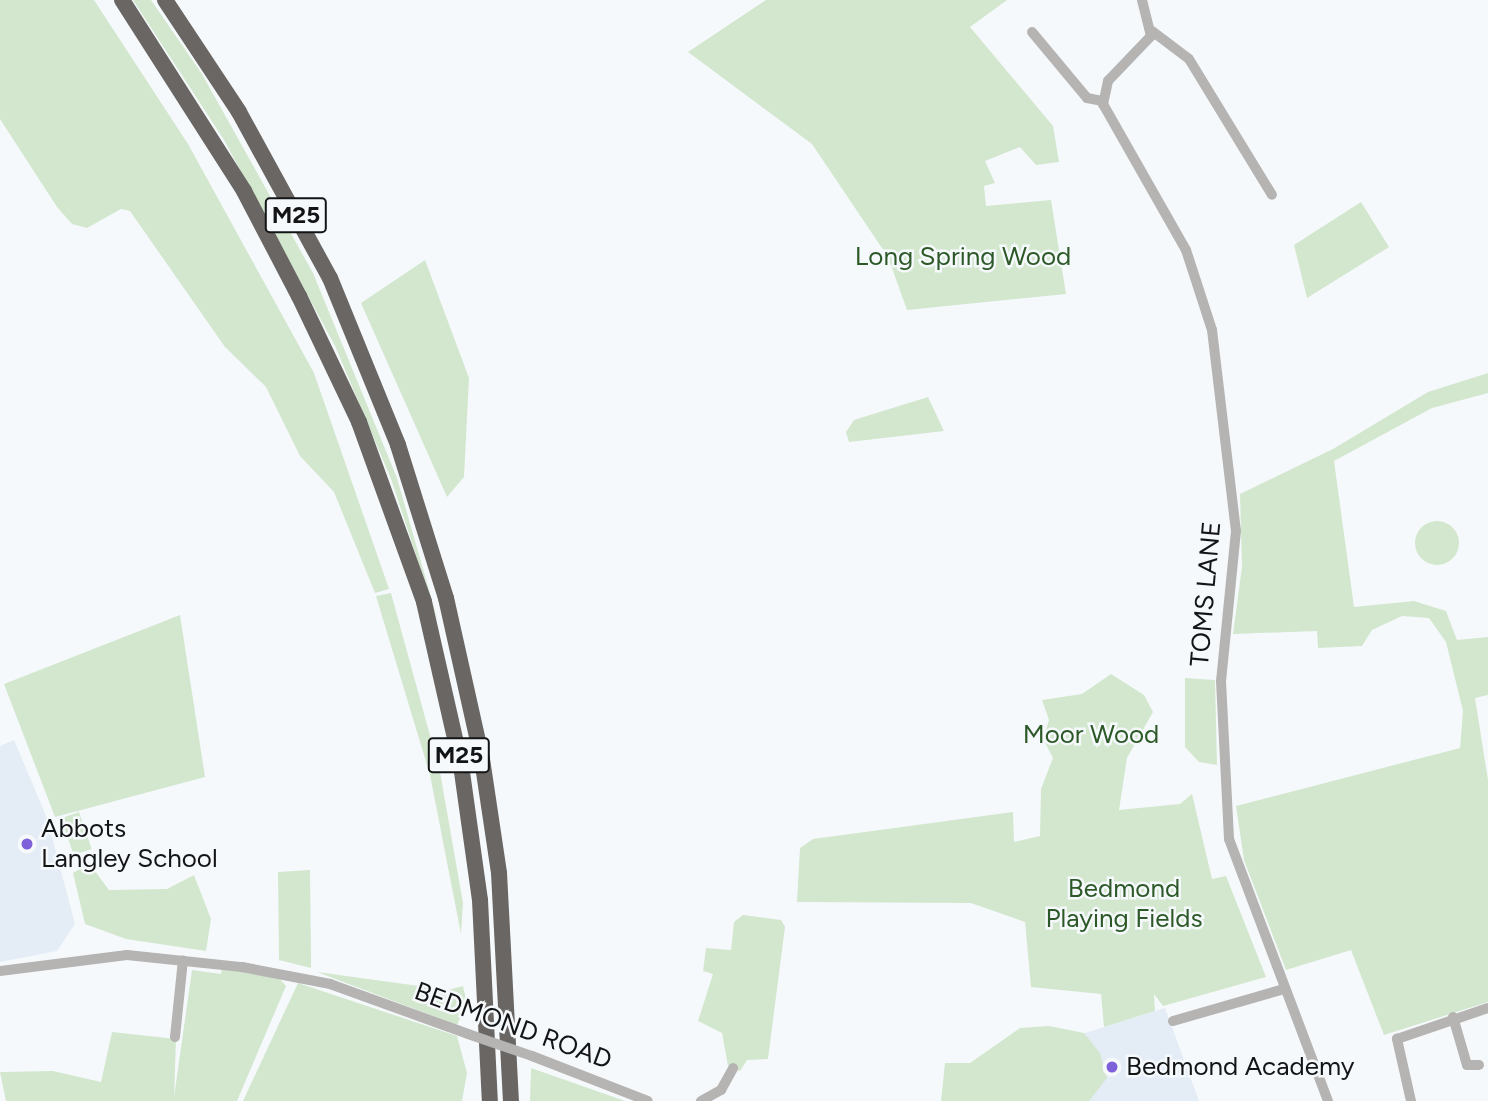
<!DOCTYPE html>
<style>
body{margin:0}
#map{position:relative;width:1488px;height:1101px;overflow:hidden;background:#f6f9fc;font-family:Figtree,sans-serif}
div>[style]{position:absolute}
[style*='--x']{left:calc(var(--x)*1px);top:calc(var(--y)*1px);width:calc(var(--w)*1px);rotate:calc(var(--a)*1deg)}
.built>*{inset:0;background:#e4edf6}
.green>*{inset:0;background:#d2e7ce;transform-origin:0 0}
.round{border-radius:50%}
.minor>*{height:10px;margin:-5px;padding:0 5px;transform-origin:5px;border-radius:5px;background:#b5b4b2}
.highway>*{height:16px;margin:-8px;padding:0 8px;transform-origin:8px;border-radius:8px;background:#696664}
.minor-bridge>*{height:10px;margin:-5px;padding:0 5px;transform-origin:5px;border-radius:5px;background:#b5b4b2}
.dots>*{width:19px;height:19px;translate:-50% -50%;box-sizing:border-box;border:4px solid #f6f9fc;border-radius:50%}
span{translate:-50% -50%;white-space:nowrap;text-align:center;line-height:1.15;-webkit-text-stroke:5px #f6f9fc;paint-order:stroke}
.shield-label span{padding:2px 5px;background:#f6f9fc;border:2px solid;border-radius:5px;-webkit-text-stroke-width:0}
.shield-label{font-size:24px;color:#131415;font-weight:700}
.park-label{font-size:26px;color:#2c5927}
.street-label{font-size:26px;color:#131415}
.poi-label{font-size:26px;color:#131415}
.left{translate:0 -50%;text-align:left}
</style>
<div id="map">
<div class="built">
<i style="clip-path:polygon(14px 740px,47px 818px,75px 924px,57px 951px,0 962px,0 746px)"></i>
<i style="clip-path:polygon(1165px 1008px,1199px 1101px,1046px 1101px,1034px 1049px)"></i>
</div>
<div class="green">
<i style="clip-path:polygon(0 0,94px 0,188px 144px,314px 373px,389px 589px,375px 593px,334px 492px,300px 456px,266px 387px,225px 347px,130px 211px,121px 209px,87px 228px,72px 224px,57px 207px,0 119px)"></i>
<i style="clip-path:polygon(133px 0,151px 0,202px 74px,313px 273px,397px 478px,439px 625px,391px 479px,335px 346px,224px 140px)"></i>
<i style="clip-path:polygon(766px 0,1007px 0,970px 27px,1053px 126px,1059px 162px,1036px 165px,1020px 147px,985px 161px,995px 183px,984px 186px,986px 206px,1051px 200px,1066px 294px,907px 310px,888px 257px,812px 144px,688px 52px)"></i>
<i style="clip-path:polygon(1361px 202px,1389px 247px,1307px 298px,1294px 245px)"></i>
<i style="clip-path:polygon(425px 260px,469px 378px,464px 477px,447px 497px,361px 303px)"></i>
<i style="clip-path:polygon(1488px 373px,1488px 393px,1432px 408px,1334px 461px,1354px 607px,1414px 601px,1446px 611px,1457px 640px,1488px 637px,1488px 695px,1475px 698px,1488px 780px,1488px 1002px,1384px 1035px,1351px 950px,1286px 970px,1244px 860px,1236px 806px,1460px 748px,1463px 711px,1446px 642px,1429px 618px,1402px 616px,1372px 630px,1362px 646px,1318px 648px,1317px 631px,1233px 634px,1242px 567px,1240px 494px,1333px 449px,1428px 392px)"></i>
<i style="clip-path:polygon(928px 397px,944px 431px,849px 442px,846px 432px,854px 420px)"></i>
<i class="round" style="left:1415px;top:521px;width:44px;height:44px"></i>
<i style="clip-path:polygon(391px 593px,440px 772px,463px 903px,461px 934px,430px 775px,376px 596px)"></i>
<i style="clip-path:polygon(180px 615px,205px 777px,55px 817px,4px 684px)"></i>
<i style="clip-path:polygon(1111px 674px,1144px 695px,1153px 712px,1127px 758px,1119px 810px,1180px 804px,1192px 794px,1212px 879px,1226px 876px,1266px 977px,1163px 1006px,1154px 994px,1155px 1011px,1104px 1027px,1101px 994px,1031px 987px,1025px 922px,971px 903px,797px 902px,800px 848px,813px 839px,1013px 812px,1014px 842px,1040px 836px,1041px 789px,1053px 758px,1043px 739px,1049px 720px,1042px 700px,1082px 694px)"></i>
<i style="clip-path:polygon(1185px 678px,1215px 680px,1217px 765px,1199px 762px,1185px 747px)"></i>
<i style="left:79px;top:812px;width:39px;height:19px;rotate:71deg"></i>
<i style="clip-path:polygon(89px 863px,109px 890px,167px 889px,194px 875px,211px 919px,206px 951px,126px 939px,85px 924px,73px 873px)"></i>
<i style="clip-path:polygon(310px 870px,311px 956px,311px 968px,279px 960px,278px 872px)"></i>
<i style="clip-path:polygon(743px 915px,781px 920px,785px 927px,768px 1059px,747px 1060px,740px 1071px,728px 1066px,722px 1033px,698px 1021px,713px 974px,703px 971px,706px 948px,731px 950px,734px 922px)"></i>
<i style="clip-path:polygon(222px 968px,279px 978px,286px 986px,237px 1101px,6px 1101px,0 1072px,53px 1071px,101px 1082px,112px 1032px,176px 1039px,174px 1097px,192px 970px,221px 974px)"></i>
<i style="clip-path:polygon(317px 972px,448px 990px,463px 986px,467px 1003px,457px 1025px)"></i>
<i style="clip-path:polygon(298px 983px,457px 1036px,467px 1073px,462px 1101px,243px 1101px)"></i>
<i style="clip-path:polygon(1049px 1026px,1084px 1033px,1100px 1053px,1107px 1078px,1089px 1101px,941px 1101px,945px 1063px,970px 1063px,1020px 1028px)"></i>
<i style="clip-path:polygon(531px 1068px,625px 1101px,530px 1101px)"></i>
</div>
<div class="minor">
<i style="--x:1142;--y:0;--w:37;--a:76"></i>
<i style="--x:1151;--y:36;--w:62;--a:133.7"></i>
<i style="--x:1108;--y:81;--w:24;--a:102"></i>
<i style="--x:1103;--y:104;--w:168;--a:60.4"></i>
<i style="--x:1186;--y:250;--w:84;--a:72"></i>
<i style="--x:1212;--y:330;--w:202;--a:83.2"></i>
<i style="--x:1236;--y:531;--w:151;--a:95.7"></i>
<i style="--x:1221;--y:681;--w:158;--a:87.1"></i>
<i style="--x:1229;--y:839;--w:280;--a:69.3"></i>
<i style="--x:1152;--y:31;--w:46;--a:37.1"></i>
<i style="--x:1189;--y:59;--w:159;--a:58.6"></i>
<i style="--x:1032;--y:32;--w:86;--a:50.2"></i>
<i style="--x:1087;--y:98;--w:15;--a:11"></i>
<i style="--x:0;--y:971;--w:128;--a:-7.2"></i>
<i style="--x:127;--y:955;--w:116;--a:6"></i>
<i style="--x:242;--y:967;--w:90;--a:10.9"></i>
<i style="--x:330;--y:984;--w:147;--a:19.9"></i>
<i style="--x:1453;--y:1017;--w:50;--a:73.7"></i>
<i style="--x:1467;--y:1065;--w:12;--a:0"></i>
<i style="--x:1173;--y:1021;--w:116;--a:-16.1"></i>
<i style="--x:175;--y:1037;--w:77;--a:-84.1"></i>
<i style="--x:532;--y:1056;--w:124;--a:21.2"></i>
<i style="--x:701;--y:1101;--w:23;--a:-29"></i>
<i style="--x:721;--y:1090;--w:25;--a:-61"></i>
<i style="--x:1411;--y:1101;--w:64;--a:-102.7"></i>
<i style="--x:1397;--y:1039;--w:96;--a:-18.8"></i>
</div>
<div class="highway">
<i style="--x:122;--y:0;--w:227;--a:57.4"></i>
<i style="--x:244;--y:191;--w:119;--a:62.4"></i>
<i style="--x:299;--y:296;--w:140;--a:64.5"></i>
<i style="--x:359;--y:422;--w:191;--a:70.1"></i>
<i style="--x:424;--y:602;--w:167;--a:77.2"></i>
<i style="--x:461;--y:765;--w:136;--a:82"></i>
<i style="--x:480;--y:900;--w:201;--a:87.2"></i>
<i style="--x:165;--y:0;--w:134;--a:56.5"></i>
<i style="--x:239;--y:112;--w:189;--a:61.3"></i>
<i style="--x:330;--y:278;--w:180;--a:67.8"></i>
<i style="--x:398;--y:445;--w:160;--a:72.6"></i>
<i style="--x:446;--y:598;--w:165;--a:77.4"></i>
<i style="--x:482;--y:759;--w:115;--a:81.5"></i>
<i style="--x:499;--y:873;--w:228;--a:87"></i>
</div>
<div class="minor-bridge">
<i style="--x:468;--y:1034;--w:68;--a:19"></i>
</div>
<div class="dots">
<i style="left:27px;top:844px;background:#7e60db"></i>
<i style="left:1112px;top:1067px;background:#7e60db"></i>
</div>
<div class="shield-label">
<span style="left:296px;top:215px">M25</span>
<span style="left:459px;top:755px">M25</span>
</div>
<div class="park-label">
<span style="left:963px;top:257px">Long Spring Wood</span>
<span style="left:1091px;top:735px">Moor Wood</span>
<span style="left:1124px;top:904px">Bedmond<br>Playing Fields</span>
</div>
<div class="street-label">
<span style="left:1206px;top:594px;rotate:-85deg">TOMS LANE</span>
<span style="left:513px;top:1026px;rotate:20deg">BEDMOND ROAD</span>
</div>
<div class="poi-label">
<span class="left" style="left:41px;top:844px">Abbots<br>Langley School</span>
<span class="left" style="left:1126px;top:1067px">Bedmond Academy</span>
</div>
</div>
